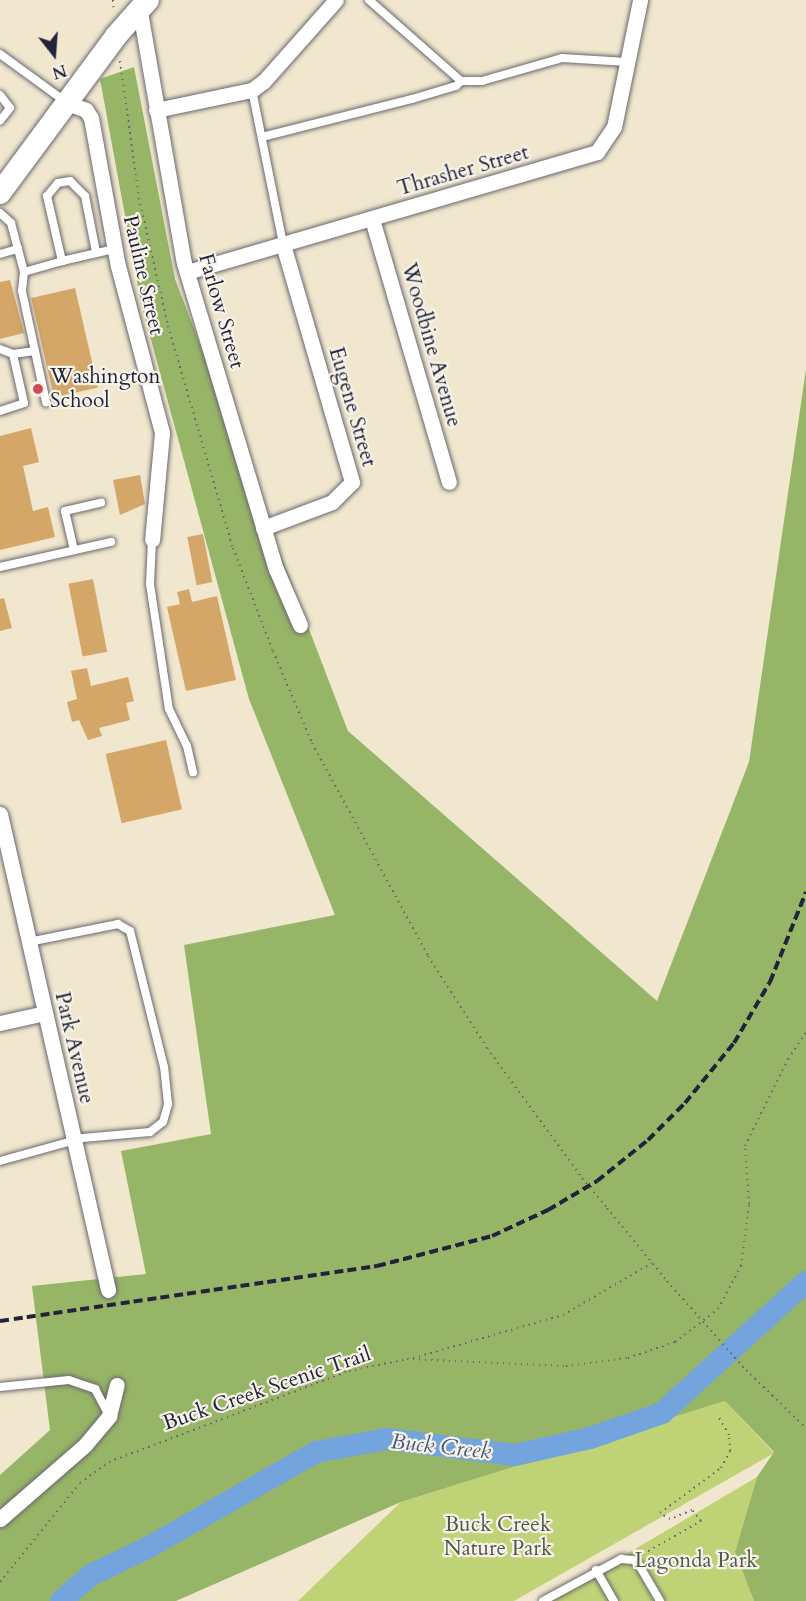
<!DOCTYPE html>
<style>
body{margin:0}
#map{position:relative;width:806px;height:1601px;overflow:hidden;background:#f0e7ce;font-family:Cardo,serif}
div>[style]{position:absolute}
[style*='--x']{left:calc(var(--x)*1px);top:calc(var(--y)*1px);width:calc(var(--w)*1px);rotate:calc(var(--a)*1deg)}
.green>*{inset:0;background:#bfd376}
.forest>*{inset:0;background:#97b567}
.river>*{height:22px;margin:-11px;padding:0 11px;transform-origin:11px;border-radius:11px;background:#73a4de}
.building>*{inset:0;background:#d4a667;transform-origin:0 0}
.path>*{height:2px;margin-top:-1px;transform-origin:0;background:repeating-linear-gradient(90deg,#6a676e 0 1.5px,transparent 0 6px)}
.roads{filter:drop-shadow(0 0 2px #6a676e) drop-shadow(0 0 2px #6a676e)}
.lane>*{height:8px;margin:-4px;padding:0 4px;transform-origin:4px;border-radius:4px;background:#fff}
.street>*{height:15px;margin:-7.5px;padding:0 7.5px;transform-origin:7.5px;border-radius:7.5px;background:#fff}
.primary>*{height:22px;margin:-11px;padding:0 11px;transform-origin:11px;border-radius:11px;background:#fff}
.rail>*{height:4px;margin-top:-2px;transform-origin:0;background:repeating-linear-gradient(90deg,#22223b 0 9px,transparent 0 13.5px)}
.path-bridge>*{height:2px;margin-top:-1px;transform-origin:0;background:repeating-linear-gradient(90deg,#6a676e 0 1.5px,transparent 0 6px)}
.dots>*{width:16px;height:16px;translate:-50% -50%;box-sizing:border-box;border:3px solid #f7f3e8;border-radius:50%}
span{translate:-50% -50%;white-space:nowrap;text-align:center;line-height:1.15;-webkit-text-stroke:4.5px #f7f3e8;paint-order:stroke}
.street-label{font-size:21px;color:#22223b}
.poi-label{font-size:21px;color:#22223b}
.left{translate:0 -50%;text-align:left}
.park-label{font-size:21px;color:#51574d}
.water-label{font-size:22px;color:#42567c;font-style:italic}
.north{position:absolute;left:24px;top:24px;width:60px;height:60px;-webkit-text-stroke:4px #f7f3e8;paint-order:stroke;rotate:163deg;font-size:16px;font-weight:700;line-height:24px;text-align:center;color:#22223b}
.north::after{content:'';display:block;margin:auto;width:21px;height:27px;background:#22223b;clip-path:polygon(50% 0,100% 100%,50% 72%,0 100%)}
</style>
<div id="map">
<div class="green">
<i style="clip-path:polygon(725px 1401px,774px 1453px,514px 1601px,298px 1601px,401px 1502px)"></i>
<i style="clip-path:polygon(757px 1477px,735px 1552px,754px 1601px,547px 1601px)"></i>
</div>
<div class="forest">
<i style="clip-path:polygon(134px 67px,175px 279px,348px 731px,657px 1001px,749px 762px,806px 369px,806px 1601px,754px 1601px,735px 1552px,757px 1477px,774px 1452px,725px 1401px,401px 1502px,176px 1601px,0 1601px,0 1475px,50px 1430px,32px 1286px,146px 1274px,121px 1151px,211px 1134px,184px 945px,335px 915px,249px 699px,141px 303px,100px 79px)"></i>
</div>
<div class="river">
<i style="--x:61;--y:1601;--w:40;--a:-41"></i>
<i style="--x:91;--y:1575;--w:64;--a:-25.8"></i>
<i style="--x:149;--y:1547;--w:192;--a:-29.6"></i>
<i style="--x:316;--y:1452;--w:72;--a:-10.4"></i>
<i style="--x:387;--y:1439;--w:129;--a:7.1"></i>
<i style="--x:515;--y:1455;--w:77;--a:-12.8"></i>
<i style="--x:590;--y:1438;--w:76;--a:-19.1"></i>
<i style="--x:662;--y:1413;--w:195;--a:-42.3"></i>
</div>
<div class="building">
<i style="clip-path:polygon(10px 280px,24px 333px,0 339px,0 282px)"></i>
<i style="left:75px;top:288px;width:102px;height:45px;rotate:77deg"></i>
<i style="clip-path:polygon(31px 428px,39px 462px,23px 466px,33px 511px,48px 507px,55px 537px,0 550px,0 436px)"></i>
<i style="clip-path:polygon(140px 475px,145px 504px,120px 515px,113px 480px)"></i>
<i style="left:203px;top:534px;width:49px;height:16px;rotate:79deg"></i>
<i style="left:93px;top:579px;width:74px;height:25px;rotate:79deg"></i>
<i style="clip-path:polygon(189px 589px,192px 602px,217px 596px,236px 680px,186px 691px,167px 607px,180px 604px,177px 592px)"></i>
<i style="clip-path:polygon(4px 598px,12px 628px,0 631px,0 599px)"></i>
<i style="clip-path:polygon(87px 668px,91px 686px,128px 677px,134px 701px,126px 703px,130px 720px,99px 728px,102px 736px,88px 740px,79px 720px,72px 722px,67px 702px,77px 699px,71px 671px)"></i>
<i style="left:166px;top:740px;width:71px;height:62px;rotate:77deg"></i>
</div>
<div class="path">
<i style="--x:113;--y:0;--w:11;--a:85"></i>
<i style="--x:120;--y:61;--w:138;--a:82.1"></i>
<i style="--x:139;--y:198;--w:131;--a:77.2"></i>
<i style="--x:168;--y:326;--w:231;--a:73.7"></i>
<i style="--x:233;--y:548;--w:110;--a:68.8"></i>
<i style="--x:273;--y:651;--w:100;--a:67"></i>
<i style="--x:312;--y:743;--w:243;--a:61.4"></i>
<i style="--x:428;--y:956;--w:109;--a:57.3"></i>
<i style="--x:487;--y:1048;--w:161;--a:53.8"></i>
<i style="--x:607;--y:1208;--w:94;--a:50.6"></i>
<i style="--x:413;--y:1358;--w:156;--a:-16"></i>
<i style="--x:563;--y:1315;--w:103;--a:-30.3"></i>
<i style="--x:746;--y:1370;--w:83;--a:44"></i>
<i style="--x:643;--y:1554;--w:67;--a:-29.6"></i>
<i style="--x:701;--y:1521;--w:14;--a:-129"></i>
<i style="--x:692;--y:1510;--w:24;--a:158"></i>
<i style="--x:670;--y:1519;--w:12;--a:-149"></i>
<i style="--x:660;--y:1513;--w:76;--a:-36.4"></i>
<i style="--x:721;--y:1468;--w:19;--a:-62"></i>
<i style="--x:730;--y:1451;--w:16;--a:-94"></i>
<i style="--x:729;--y:1435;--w:22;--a:-120"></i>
<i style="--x:0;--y:1582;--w:127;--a:-51.1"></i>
<i style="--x:80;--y:1483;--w:36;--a:-36"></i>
<i style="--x:109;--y:1462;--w:257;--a:-20.8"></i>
<i style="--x:349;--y:1371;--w:59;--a:-11.7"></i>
<i style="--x:407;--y:1359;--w:159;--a:2.5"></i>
<i style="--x:566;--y:1366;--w:63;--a:-7.4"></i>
<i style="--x:628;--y:1358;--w:50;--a:-18.8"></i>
<i style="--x:675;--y:1342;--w:54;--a:-37.5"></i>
<i style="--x:718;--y:1309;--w:49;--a:-61.9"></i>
<i style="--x:741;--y:1266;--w:63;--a:-82.6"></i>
<i style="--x:749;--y:1204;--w:58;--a:-93.9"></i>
<i style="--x:745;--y:1146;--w:97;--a:-63.7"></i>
<i style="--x:788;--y:1059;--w:32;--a:-56"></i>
</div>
<div class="roads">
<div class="lane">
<i style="--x:369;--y:0;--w:123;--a:41.4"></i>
<i style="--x:461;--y:81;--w:21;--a:0"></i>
<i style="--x:482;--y:81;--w:83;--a:-16"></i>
<i style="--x:562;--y:58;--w:65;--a:3.5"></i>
<i style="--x:0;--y:54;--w:82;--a:36"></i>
<i style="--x:252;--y:90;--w:157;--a:78.6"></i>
<i style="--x:0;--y:95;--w:16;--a:52"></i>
<i style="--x:10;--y:108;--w:16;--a:128"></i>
<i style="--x:262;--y:137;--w:155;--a:-14.2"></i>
<i style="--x:412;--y:99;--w:46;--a:-16.5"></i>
<i style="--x:456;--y:86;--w:7;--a:-45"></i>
<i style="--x:0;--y:213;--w:15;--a:42"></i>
<i style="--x:11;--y:223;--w:51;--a:75.1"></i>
<i style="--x:24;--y:272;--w:19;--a:96"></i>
<i style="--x:22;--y:291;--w:114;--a:77.8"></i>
<i style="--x:96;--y:252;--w:57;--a:-101.1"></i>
<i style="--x:85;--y:196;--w:21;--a:-135"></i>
<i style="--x:70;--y:181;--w:12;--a:171"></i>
<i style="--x:58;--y:183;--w:17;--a:130"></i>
<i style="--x:47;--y:196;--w:67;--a:77"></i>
<i style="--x:62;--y:261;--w:53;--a:-13"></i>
<i style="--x:0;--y:254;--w:19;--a:-16"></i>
<i style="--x:24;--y:272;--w:40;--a:-16"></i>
<i style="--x:0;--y:349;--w:14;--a:21"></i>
<i style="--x:13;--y:354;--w:22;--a:-8"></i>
<i style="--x:0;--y:411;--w:25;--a:-18"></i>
<i style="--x:24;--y:403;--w:50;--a:-102.7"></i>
<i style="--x:152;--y:540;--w:44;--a:92.6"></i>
<i style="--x:150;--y:584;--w:126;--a:81.4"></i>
<i style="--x:169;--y:709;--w:41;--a:64.1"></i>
<i style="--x:187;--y:746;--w:27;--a:77"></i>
<i style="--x:74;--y:550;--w:40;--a:-103"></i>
<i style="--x:65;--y:511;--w:37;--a:-13"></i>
<i style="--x:0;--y:567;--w:114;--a:-12.7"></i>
<i style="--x:0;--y:1161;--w:86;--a:-15.5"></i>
<i style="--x:83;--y:1138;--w:67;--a:-5.1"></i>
<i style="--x:150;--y:1132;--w:16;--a:-38"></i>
<i style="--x:163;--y:1122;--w:19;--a:-74"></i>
<i style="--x:168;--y:1104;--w:37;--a:-96"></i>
<i style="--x:164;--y:1067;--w:140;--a:-104"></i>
<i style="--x:130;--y:931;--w:14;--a:-150"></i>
<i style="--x:118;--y:924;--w:91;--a:168.6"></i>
<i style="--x:0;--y:1387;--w:69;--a:-5.8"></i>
<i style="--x:69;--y:1380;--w:28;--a:19"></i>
<i style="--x:95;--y:1389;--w:26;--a:62"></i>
<i style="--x:596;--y:1570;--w:36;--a:60"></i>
<i style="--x:543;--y:1601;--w:89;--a:-28.3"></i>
<i style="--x:621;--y:1559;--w:12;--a:5"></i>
<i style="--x:633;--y:1560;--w:8;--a:40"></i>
<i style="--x:639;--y:1565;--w:42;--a:59.7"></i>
</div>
<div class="street">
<i style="--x:139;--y:6;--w:261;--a:80.1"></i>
<i style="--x:184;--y:263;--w:320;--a:73.3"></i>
<i style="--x:276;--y:569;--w:61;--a:66.8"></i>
<i style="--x:67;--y:103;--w:20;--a:20"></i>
<i style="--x:86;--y:110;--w:9;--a:58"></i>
<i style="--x:91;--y:118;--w:150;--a:79.7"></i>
<i style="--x:118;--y:266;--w:173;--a:75.2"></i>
<i style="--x:162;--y:433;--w:107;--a:95.3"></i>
<i style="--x:156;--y:110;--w:98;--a:-11.8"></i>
<i style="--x:252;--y:90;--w:15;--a:-37"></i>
<i style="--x:264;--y:81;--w:108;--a:-48.4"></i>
<i style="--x:372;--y:219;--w:274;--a:73.7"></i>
<i style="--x:187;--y:272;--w:427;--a:-16.3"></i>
<i style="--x:597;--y:152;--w:30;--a:-56"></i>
<i style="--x:614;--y:127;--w:130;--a:-78.4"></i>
<i style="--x:263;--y:528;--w:74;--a:-20.6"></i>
<i style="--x:332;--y:502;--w:28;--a:-45"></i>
<i style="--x:352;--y:482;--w:247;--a:-106.2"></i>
<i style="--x:0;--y:814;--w:488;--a:77.2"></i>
<i style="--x:0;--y:1023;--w:46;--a:-12.5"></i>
<i style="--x:0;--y:1519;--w:113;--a:-41"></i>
<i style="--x:85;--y:1445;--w:38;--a:-50"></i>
<i style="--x:109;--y:1416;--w:32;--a:-76"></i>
</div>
<div class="primary">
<i style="--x:0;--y:193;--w:195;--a:-53.5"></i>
<i style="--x:116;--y:36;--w:48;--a:-48.4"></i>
</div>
</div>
<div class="rail">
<i style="--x:0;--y:1321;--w:381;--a:-8.3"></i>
<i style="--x:377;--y:1266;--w:119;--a:-14.6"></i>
<i style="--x:492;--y:1236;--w:62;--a:-24.9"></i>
<i style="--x:548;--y:1210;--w:57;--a:-30.6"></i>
<i style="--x:597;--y:1181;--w:65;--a:-38.8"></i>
<i style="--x:648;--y:1140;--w:52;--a:-45"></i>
<i style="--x:685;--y:1103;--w:77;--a:-50.8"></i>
<i style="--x:734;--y:1043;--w:71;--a:-59.5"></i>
<i style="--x:770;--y:982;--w:97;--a:-68.2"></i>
</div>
<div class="path-bridge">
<i style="--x:582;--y:1178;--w:39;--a:50"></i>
<i style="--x:667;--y:1281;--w:119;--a:48.4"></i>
</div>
<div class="dots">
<i style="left:38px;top:389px;background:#d1495b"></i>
</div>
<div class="street-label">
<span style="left:463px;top:171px;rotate:-16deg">Thrasher Street</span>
<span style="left:143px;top:275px;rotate:77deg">Pauline Street</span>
<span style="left:221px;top:311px;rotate:74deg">Farlow Street</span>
<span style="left:431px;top:345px;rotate:74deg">Woodbine Avenue</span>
<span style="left:352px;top:407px;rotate:74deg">Eugene Street</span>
<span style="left:74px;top:1048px;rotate:77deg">Park Avenue</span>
<span style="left:267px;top:1389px;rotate:-19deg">Buck Creek Scenic Trail</span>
</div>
<div class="poi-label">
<span class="left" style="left:50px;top:389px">Washington<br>School</span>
</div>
<div class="park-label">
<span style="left:498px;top:1537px">Buck Creek<br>Nature Park</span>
<span style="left:696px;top:1561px">Lagonda Park</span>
</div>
<div class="water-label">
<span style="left:441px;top:1447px;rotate:6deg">Buck Creek</span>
</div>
<div class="north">N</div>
</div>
